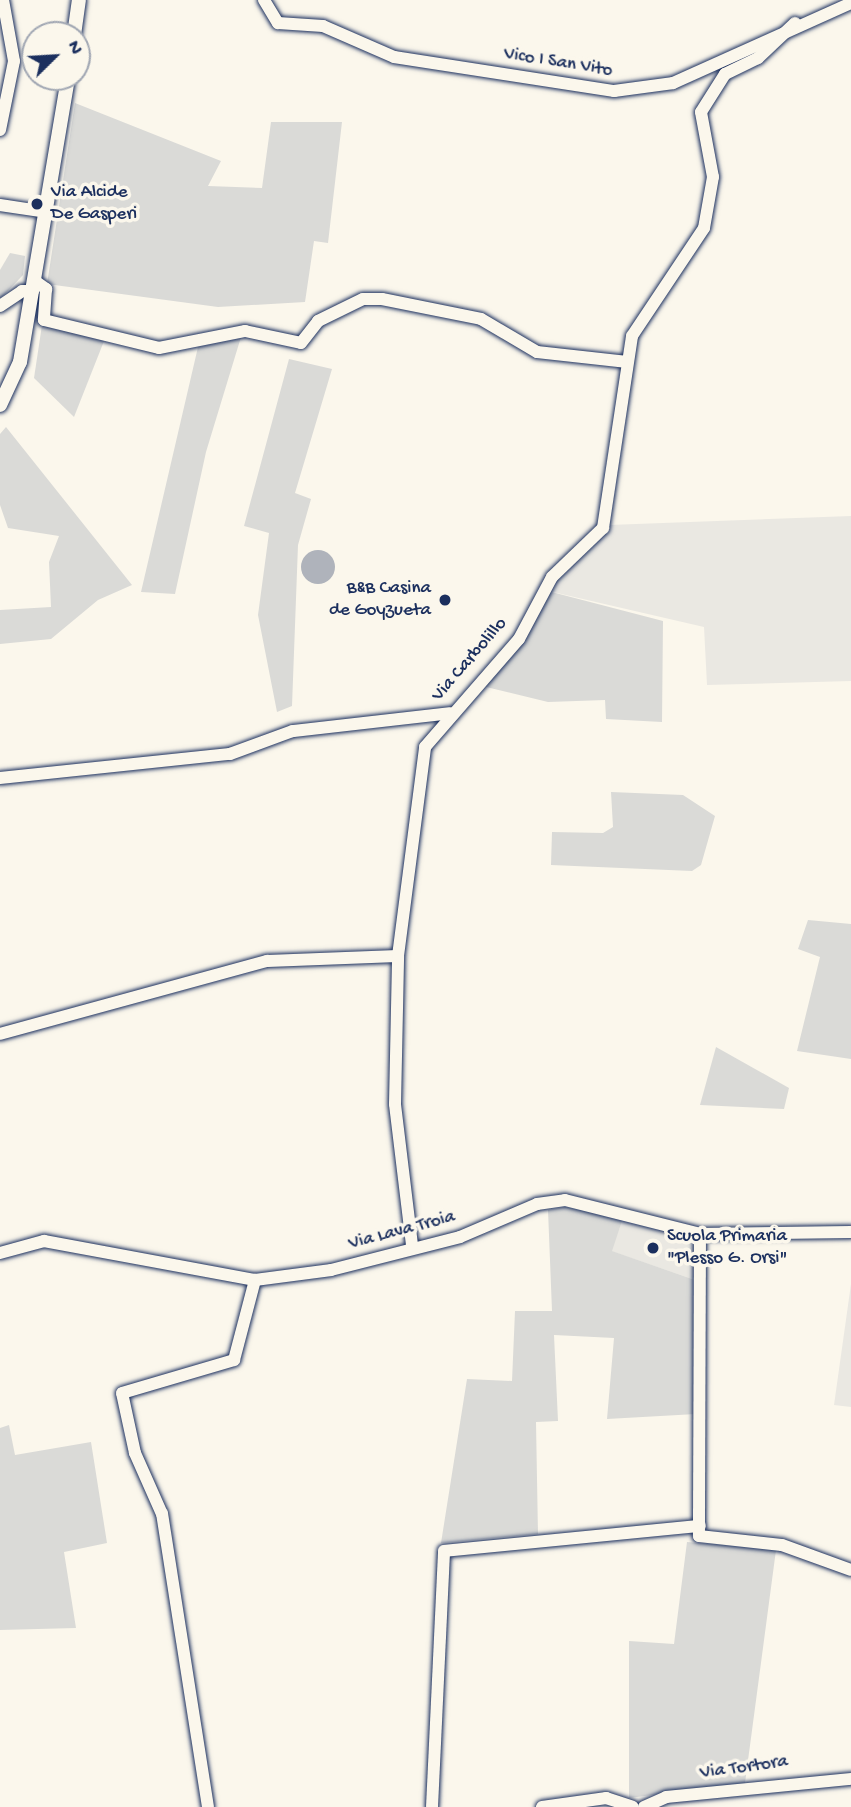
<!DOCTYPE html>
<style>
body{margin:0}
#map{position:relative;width:851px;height:1807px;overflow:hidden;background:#fbf7ec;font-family:"Gochi Hand",sans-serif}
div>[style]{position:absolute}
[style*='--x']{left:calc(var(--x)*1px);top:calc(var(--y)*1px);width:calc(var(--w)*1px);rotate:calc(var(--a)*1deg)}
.built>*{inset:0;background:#eae8e2}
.green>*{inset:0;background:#dadad7}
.water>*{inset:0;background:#afb3bb}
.round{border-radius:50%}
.roads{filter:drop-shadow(0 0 2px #1b2f5e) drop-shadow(0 0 2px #1b2f5e)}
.minor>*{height:12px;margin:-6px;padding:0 6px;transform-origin:6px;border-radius:6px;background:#fbf7ec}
.tertiary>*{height:14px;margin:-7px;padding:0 7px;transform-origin:7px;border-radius:7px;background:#fbf7ec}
.dots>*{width:19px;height:19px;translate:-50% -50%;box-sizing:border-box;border:4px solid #fbf7ec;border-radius:50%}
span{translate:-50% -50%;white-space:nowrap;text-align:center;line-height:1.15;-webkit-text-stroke:7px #fbf7ec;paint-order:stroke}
.street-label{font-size:19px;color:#1b2f5e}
.poi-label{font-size:19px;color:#1b2f5e}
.left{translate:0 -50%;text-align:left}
.right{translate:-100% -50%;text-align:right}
.north{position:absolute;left:21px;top:21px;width:70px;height:70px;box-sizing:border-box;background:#fbf7ec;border:2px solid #a1a7b3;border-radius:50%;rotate:66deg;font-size:19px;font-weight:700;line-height:28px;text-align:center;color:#1b2f5e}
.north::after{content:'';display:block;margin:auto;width:24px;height:32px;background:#1b2f5e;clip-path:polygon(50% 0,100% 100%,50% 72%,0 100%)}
</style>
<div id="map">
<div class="built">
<i style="clip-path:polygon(851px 516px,851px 681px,707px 685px,704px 627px,544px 590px,609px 525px)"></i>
<i style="clip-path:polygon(623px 1218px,694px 1240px,695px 1280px,611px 1251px)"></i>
<i style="clip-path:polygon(851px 1284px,851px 1407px,834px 1405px)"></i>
</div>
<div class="green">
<i style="clip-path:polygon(75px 103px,221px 161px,208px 186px,262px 188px,271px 122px,342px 122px,328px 243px,314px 241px,305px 302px,218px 307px,47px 284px)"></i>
<i style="clip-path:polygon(10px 253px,25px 256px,23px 275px,0 299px,0 270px)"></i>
<i style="clip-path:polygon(42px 325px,106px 336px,74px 417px,34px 378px)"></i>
<i style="clip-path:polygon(241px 337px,206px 452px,175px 594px,141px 592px,198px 347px)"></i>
<i style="clip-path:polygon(289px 359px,332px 369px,295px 493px,311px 499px,298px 545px,292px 706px,277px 712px,258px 615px,269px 533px,244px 526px)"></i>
<i style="clip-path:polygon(6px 427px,132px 585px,98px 600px,51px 639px,0 644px,0 610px,51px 607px,49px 562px,59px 536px,8px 528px,0 505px,0 434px)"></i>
<i style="clip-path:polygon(544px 590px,663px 621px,662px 722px,606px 719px,605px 700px,548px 702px,482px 686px)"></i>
<i style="clip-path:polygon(611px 792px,683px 795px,715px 816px,701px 865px,692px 871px,551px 865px,552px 832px,603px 833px,613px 827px)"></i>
<i style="clip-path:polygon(808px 920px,851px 924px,851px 1059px,797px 1051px,820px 957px,798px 949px)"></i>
<i style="clip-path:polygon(716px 1047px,789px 1088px,784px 1109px,700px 1105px)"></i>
<i style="clip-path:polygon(565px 1207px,623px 1218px,612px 1251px,695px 1280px,696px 1414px,607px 1419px,614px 1338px,554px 1335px,558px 1421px,536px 1422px,538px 1534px,441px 1543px,467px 1379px,512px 1381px,515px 1311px,552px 1311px,548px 1210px)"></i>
<i style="clip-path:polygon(9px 1425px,15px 1455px,91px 1442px,107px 1543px,64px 1552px,76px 1628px,0 1630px,0 1428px)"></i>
<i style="clip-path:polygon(687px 1542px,776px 1550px,745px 1783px,629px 1798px,629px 1641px,674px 1644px)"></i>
</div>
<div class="water">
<i class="round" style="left:301px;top:550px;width:34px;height:34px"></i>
</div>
<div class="roads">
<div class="minor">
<i style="--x:264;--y:0;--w:27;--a:59"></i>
<i style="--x:278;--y:23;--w:45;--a:3.8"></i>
<i style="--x:323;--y:26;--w:77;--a:23.6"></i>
<i style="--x:394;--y:57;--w:223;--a:8.8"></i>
<i style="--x:614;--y:91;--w:60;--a:-7.7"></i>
<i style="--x:673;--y:83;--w:195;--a:-24.2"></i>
<i style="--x:0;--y:130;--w:70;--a:-78.5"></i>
<i style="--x:14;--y:61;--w:62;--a:-100.2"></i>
<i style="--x:0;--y:205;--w:48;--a:8.5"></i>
<i style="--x:35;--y:281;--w:14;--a:36"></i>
<i style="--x:46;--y:289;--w:31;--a:94"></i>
<i style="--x:44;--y:320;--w:118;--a:13.7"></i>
<i style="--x:159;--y:348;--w:88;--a:-11.2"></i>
<i style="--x:245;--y:331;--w:57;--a:12.1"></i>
<i style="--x:301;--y:343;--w:28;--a:-52"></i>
<i style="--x:318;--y:321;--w:50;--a:-26.1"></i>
<i style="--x:363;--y:299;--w:19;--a:0"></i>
<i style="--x:382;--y:299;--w:101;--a:11.4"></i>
<i style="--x:481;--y:319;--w:65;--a:30.5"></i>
<i style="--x:537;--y:352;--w:91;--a:6.3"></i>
<i style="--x:0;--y:306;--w:27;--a:-34"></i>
<i style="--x:22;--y:291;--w:11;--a:0"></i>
<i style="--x:0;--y:778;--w:231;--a:-6"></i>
<i style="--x:230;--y:754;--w:67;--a:-20.1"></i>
<i style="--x:293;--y:731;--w:158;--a:-6.5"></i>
<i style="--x:0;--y:1034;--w:277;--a:-15.3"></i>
<i style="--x:267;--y:961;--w:131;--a:-2.2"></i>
<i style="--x:700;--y:1234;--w:302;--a:90.2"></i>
<i style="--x:699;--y:1536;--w:83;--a:6.2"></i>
<i style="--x:782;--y:1545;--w:73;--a:19.9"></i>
<i style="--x:412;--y:1245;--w:142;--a:-96.9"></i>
<i style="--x:395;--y:1104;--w:148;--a:-88.8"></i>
<i style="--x:398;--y:956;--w:211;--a:-82.6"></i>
<i style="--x:425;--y:747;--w:143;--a:-49"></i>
<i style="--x:519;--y:639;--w:70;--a:-62"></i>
<i style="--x:552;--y:577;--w:71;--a:-43.9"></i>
<i style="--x:603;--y:528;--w:194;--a:-81.4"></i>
<i style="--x:632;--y:336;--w:130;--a:-56.3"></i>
<i style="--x:704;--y:228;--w:52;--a:-80"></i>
<i style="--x:713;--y:177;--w:66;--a:-100.5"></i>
<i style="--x:701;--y:112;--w:45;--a:-57.7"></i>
<i style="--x:725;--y:74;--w:37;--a:-26"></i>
<i style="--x:758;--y:58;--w:51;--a:-43.4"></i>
<i style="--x:0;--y:1253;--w:46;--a:-15.3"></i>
<i style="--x:44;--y:1241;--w:215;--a:10.5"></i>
<i style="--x:255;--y:1280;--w:77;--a:-7.5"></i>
<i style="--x:331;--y:1270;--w:133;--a:-14.3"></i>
<i style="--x:460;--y:1237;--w:84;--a:-23.2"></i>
<i style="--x:537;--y:1204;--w:28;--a:-8"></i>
<i style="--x:565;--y:1200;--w:139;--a:14.1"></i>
<i style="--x:700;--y:1234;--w:151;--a:-0.8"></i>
<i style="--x:208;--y:1807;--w:297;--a:-98.9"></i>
<i style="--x:162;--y:1514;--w:67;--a:-113.9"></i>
<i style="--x:135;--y:1453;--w:61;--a:-102.2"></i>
<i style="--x:122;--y:1393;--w:117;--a:-16.4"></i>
<i style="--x:234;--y:1360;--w:83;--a:-75.3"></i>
<i style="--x:432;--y:1807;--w:256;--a:-87.3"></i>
<i style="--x:444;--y:1551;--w:257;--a:-5.6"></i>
<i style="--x:542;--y:1807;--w:65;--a:-8"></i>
<i style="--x:606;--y:1798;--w:28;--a:18"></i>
<i style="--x:644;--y:1807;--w:24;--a:-24"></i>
<i style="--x:666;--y:1797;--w:186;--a:-5.6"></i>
</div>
<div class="tertiary">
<i style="--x:74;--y:35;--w:35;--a:-82"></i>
<i style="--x:0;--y:405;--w:47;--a:-65.1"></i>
<i style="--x:20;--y:362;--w:289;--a:-80.4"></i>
</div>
</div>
<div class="dots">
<i style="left:37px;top:204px;background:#1b2f5e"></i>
<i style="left:445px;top:600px;background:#1b2f5e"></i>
<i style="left:653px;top:1248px;background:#1b2f5e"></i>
</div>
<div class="street-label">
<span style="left:558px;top:63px;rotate:9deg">Vico I San Vito</span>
<span style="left:470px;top:660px;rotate:-49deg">Via Carbolillo</span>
<span style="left:402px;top:1231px;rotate:-15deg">Via Lava Troia</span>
<span style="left:744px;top:1768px;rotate:-8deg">Via Tortora</span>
</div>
<div class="poi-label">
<span class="left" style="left:51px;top:204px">Via Alcide<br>De Gasperi</span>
<span class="right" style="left:431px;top:600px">B&amp;B Casina<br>de Goyzueta</span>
<span class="left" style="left:667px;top:1248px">Scuola Primaria<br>"Plesso G. Orsi"</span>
</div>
<div class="north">N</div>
</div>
